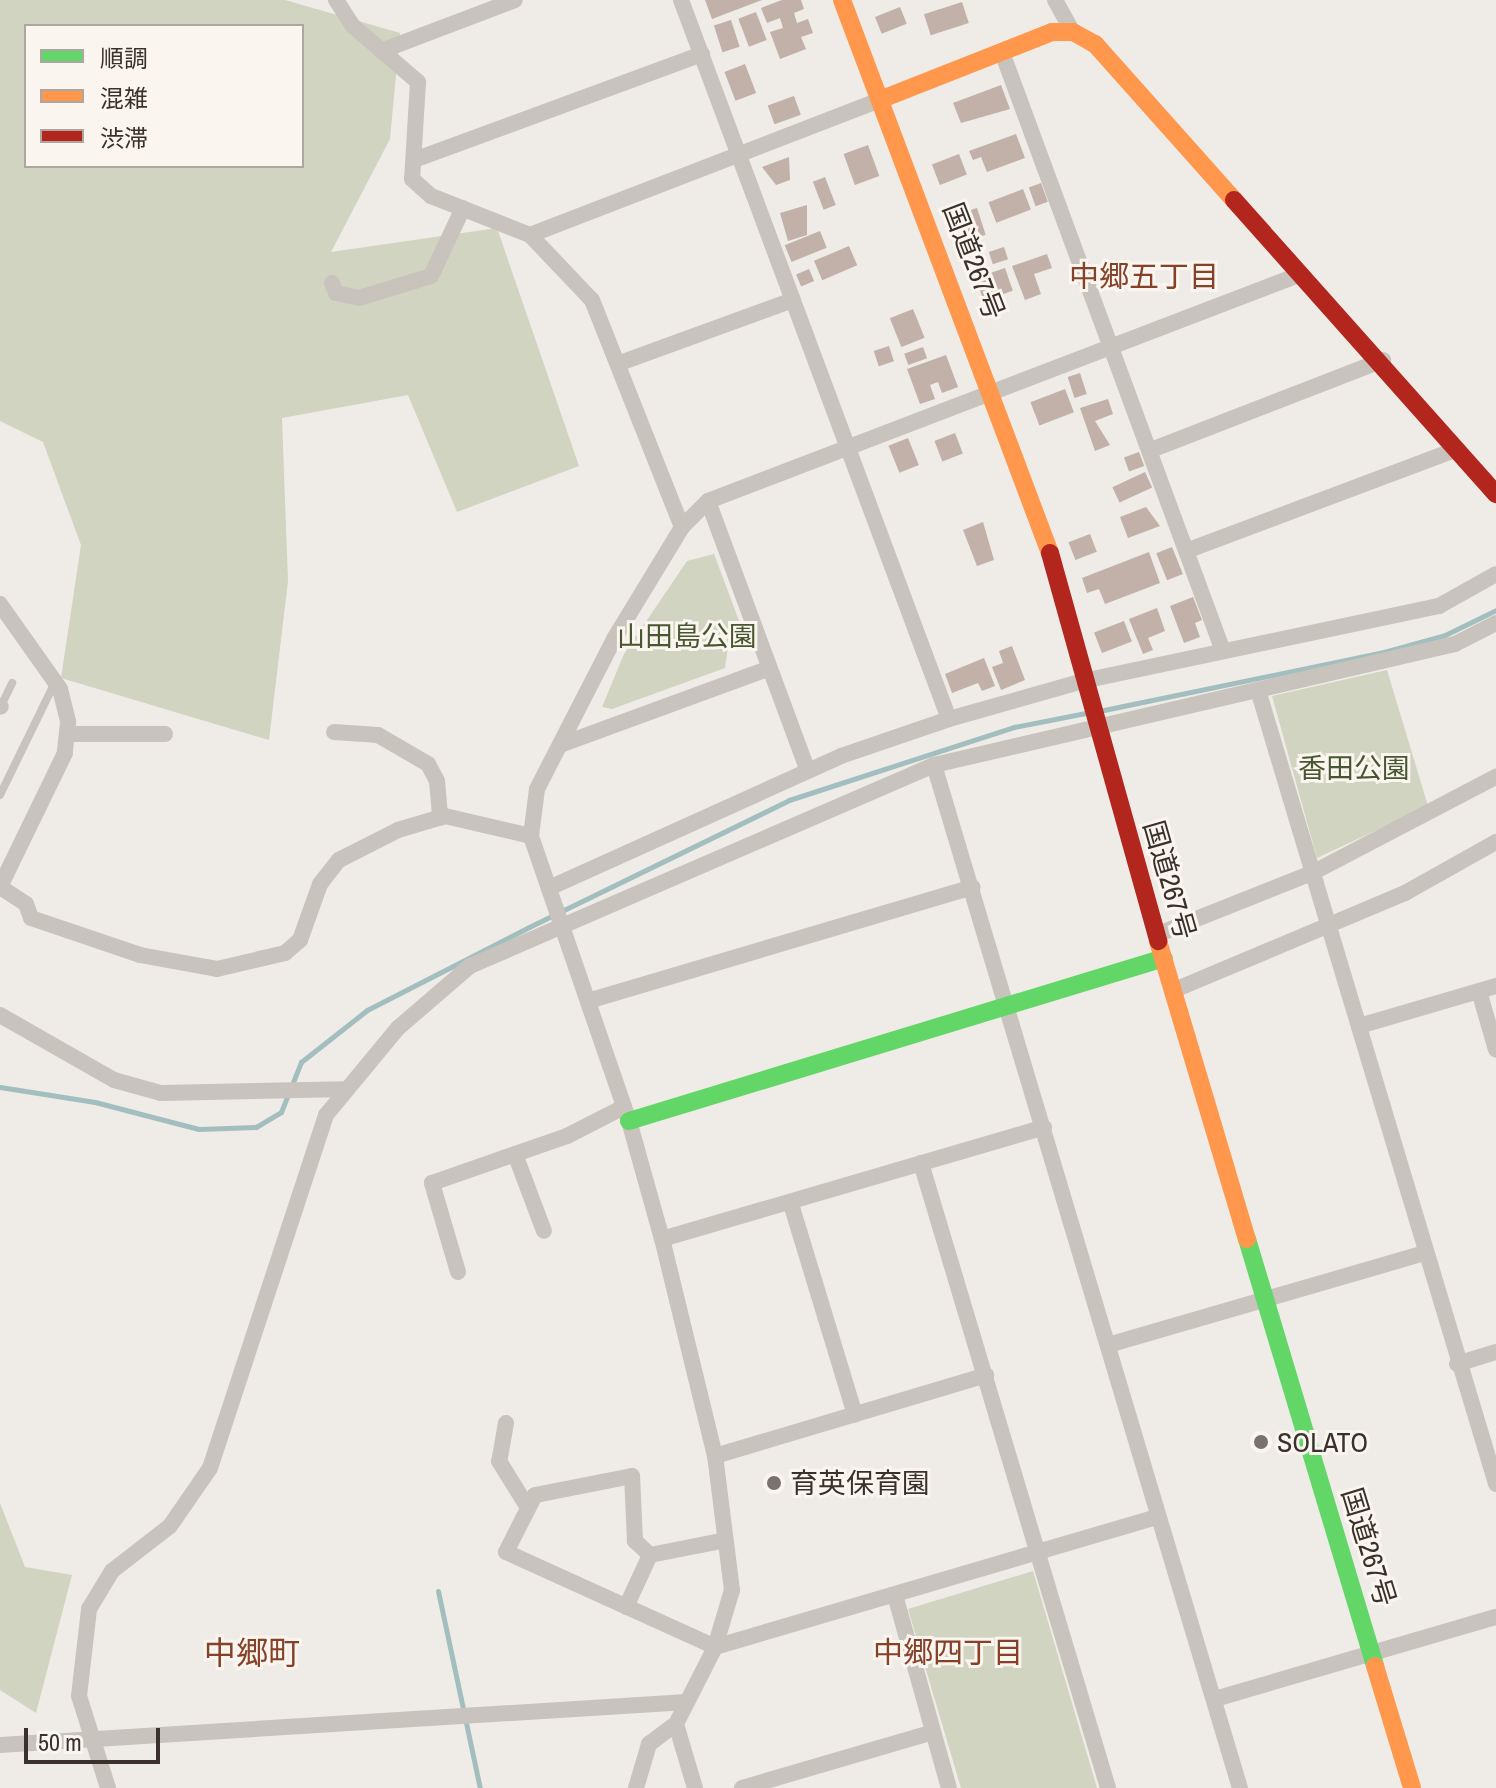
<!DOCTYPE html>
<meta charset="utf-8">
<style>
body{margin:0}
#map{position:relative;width:1496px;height:1788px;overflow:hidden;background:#efebe6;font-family:"Archivo Narrow","Noto Sans JP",sans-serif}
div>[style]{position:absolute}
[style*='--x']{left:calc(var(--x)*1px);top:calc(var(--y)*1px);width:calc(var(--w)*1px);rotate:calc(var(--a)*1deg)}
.green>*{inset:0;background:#d0d4c1}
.stream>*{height:5px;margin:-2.5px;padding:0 2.5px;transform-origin:2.5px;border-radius:2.5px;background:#a3bebf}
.building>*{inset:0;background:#c1b1a8;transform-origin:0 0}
.lane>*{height:8px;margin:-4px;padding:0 4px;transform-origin:4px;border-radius:4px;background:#c9c3be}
.street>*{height:16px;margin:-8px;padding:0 8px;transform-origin:8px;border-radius:8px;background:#c9c3be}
.fast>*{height:18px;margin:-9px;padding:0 9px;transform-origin:9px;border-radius:9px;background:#63d668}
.slow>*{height:18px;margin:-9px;padding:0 9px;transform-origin:9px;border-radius:9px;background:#ff974d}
.jam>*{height:18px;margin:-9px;padding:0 9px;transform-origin:9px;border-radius:9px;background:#b3261e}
.dots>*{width:22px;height:22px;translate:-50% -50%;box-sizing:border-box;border:4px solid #faf5ef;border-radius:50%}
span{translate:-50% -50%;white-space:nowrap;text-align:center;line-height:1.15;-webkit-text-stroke:6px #faf5ef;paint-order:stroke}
.street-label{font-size:28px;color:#3a312c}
.park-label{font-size:28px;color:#485731}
.poi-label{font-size:28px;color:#3a312c}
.left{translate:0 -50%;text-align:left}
.neighbourhood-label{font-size:30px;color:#854229}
.quarter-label{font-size:32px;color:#854229}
.legend{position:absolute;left:24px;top:24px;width:280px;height:144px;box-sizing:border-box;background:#faf5ef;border:2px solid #ada7a1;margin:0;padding:10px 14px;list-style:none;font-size:24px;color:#3a312c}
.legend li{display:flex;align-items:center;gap:16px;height:40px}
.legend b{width:40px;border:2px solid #ada7a1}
.scale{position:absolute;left:24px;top:1728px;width:136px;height:36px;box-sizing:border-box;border:4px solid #3a312c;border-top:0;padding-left:10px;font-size:24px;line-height:28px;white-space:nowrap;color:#3a312c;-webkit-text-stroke:6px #faf5ef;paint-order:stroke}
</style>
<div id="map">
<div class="green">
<i style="clip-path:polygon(evenodd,0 0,285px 0,400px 33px,390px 139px,331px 252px,497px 228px,579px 466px,457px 512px,408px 395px,282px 418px,288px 581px,269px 740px,61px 678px,81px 545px,43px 442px,0 421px,0 0,26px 26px,302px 26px,302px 166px,26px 166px,26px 26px)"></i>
<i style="clip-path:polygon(714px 554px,744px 634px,728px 646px,725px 668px,612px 709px,602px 707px,624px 654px,687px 561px)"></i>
<i style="clip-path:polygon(1387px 670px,1428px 806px,1317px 858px,1272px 696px)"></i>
<i style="clip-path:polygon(0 1503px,25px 1567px,72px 1575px,36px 1713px,0 1690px)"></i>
<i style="clip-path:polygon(1033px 1571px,1097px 1788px,961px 1788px,908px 1609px)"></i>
</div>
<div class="stream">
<i style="--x:1104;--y:710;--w:286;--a:-11.7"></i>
<i style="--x:1384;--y:652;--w:63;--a:-15.6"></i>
<i style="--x:1445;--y:635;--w:57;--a:-26.1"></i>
<i style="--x:0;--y:1087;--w:96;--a:9"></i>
<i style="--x:95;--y:1102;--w:107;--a:14.6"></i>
<i style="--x:199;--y:1129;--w:57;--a:-2"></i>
<i style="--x:256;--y:1127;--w:29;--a:-31"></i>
<i style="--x:281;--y:1112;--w:54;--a:-68.2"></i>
<i style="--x:301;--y:1062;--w:84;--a:-38.2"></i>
<i style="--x:367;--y:1010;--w:182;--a:-27.1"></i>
<i style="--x:529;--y:927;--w:289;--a:-26"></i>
<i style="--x:789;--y:800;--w:237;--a:-18"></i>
<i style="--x:1014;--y:727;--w:73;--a:-11"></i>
<i style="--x:438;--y:1591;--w:201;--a:78"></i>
</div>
<div class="building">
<i style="clip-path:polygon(705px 0,762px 0,712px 19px)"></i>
<i style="clip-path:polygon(782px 0,801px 0,804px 9px,794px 13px,797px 23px,808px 19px,813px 33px,801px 37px,806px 49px,780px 59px,770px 32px,783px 28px,780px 18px,767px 23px,761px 8px)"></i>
<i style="left:962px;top:2px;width:22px;height:40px;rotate:72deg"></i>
<i style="left:900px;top:7px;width:18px;height:27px;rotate:68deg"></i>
<i style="left:756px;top:12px;width:30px;height:19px;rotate:69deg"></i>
<i style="left:731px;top:20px;width:28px;height:18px;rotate:72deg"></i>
<i style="left:745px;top:64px;width:31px;height:22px;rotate:69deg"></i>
<i style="clip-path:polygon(1001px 85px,1010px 109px,961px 123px,953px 103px)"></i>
<i style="left:794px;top:96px;width:20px;height:28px;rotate:70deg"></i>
<i style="clip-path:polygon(1016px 134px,1025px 158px,987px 172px,981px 157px,973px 160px,969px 151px)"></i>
<i style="left:868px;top:145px;width:33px;height:26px;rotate:70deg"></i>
<i style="left:959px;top:154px;width:22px;height:29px;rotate:69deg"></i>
<i style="clip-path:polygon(789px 157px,790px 180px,776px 185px,762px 167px)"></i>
<i style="left:825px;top:177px;width:30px;height:13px;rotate:69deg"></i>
<i style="left:1041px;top:183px;width:20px;height:13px;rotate:70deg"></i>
<i style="left:1023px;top:189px;width:22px;height:37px;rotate:69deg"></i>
<i style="clip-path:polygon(807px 205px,807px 235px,788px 241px,780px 213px)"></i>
<i style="left:977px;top:208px;width:28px;height:21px;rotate:72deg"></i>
<i style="left:820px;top:231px;width:18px;height:38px;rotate:68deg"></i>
<i style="left:849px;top:246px;width:21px;height:38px;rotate:67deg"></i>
<i style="left:1004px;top:247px;width:13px;height:16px;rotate:72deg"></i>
<i style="clip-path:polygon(1047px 254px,1052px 268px,1034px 274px,1041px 294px,1025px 300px,1012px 266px)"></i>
<i style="left:1005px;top:268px;width:24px;height:31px;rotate:71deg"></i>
<i style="left:809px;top:269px;width:13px;height:14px;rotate:67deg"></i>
<i style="left:913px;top:309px;width:31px;height:25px;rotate:68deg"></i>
<i style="left:889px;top:346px;width:16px;height:16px;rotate:72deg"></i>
<i style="left:923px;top:347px;width:12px;height:20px;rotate:70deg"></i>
<i style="clip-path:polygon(946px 355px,958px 387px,942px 393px,938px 382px,930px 385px,935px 399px,920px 404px,907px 369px)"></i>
<i style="left:1080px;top:373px;width:22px;height:13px;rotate:72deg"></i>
<i style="left:1065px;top:389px;width:25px;height:37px;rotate:69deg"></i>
<i style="clip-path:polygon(1108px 399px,1113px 414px,1095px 421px,1110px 445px,1095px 451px,1080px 408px)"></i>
<i style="left:955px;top:433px;width:22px;height:22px;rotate:69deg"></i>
<i style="left:908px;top:438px;width:29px;height:21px;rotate:68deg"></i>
<i style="left:1139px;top:452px;width:15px;height:16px;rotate:70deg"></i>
<i style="left:1145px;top:472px;width:17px;height:36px;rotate:65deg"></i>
<i style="clip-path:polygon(1146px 507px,1160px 526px,1128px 538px,1120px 517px)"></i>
<i style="clip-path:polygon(983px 522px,994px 560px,977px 566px,963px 530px)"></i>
<i style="left:1090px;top:534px;width:19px;height:23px;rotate:69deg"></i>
<i style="left:1172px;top:547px;width:29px;height:17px;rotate:68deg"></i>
<i style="clip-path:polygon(1149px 552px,1160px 583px,1105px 604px,1099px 589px,1087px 593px,1082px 578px)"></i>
<i style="clip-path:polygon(1193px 597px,1202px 620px,1195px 623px,1200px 637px,1184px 643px,1170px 606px)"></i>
<i style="clip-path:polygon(1157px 608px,1165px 631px,1148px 638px,1153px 650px,1143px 654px,1129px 619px)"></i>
<i style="left:1124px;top:621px;width:22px;height:32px;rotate:69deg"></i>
<i style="clip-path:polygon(1012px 646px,1025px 680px,1001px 690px,992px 667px,1003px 663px,999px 651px)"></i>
<i style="clip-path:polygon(984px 658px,995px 686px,982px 691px,978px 683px,952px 693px,945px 674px)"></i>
</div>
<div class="lane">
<i style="--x:0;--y:708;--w:28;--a:-64"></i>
<i style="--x:0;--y:795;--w:126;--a:-64"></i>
</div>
<div class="street">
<i style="--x:336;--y:0;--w:31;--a:57"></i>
<i style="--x:353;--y:26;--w:86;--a:40.7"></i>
<i style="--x:418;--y:82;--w:97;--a:93.5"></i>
<i style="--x:412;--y:179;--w:25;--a:42"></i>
<i style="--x:431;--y:196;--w:106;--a:21.5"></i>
<i style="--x:530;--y:235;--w:90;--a:46.4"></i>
<i style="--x:592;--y:300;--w:244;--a:68.4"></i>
<i style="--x:681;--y:0;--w:767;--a:69.56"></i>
<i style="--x:1055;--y:0;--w:37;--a:61"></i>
<i style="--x:381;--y:51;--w:143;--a:-20.8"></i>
<i style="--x:1003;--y:55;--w:635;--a:69.74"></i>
<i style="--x:414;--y:160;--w:307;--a:-20.2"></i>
<i style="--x:530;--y:235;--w:377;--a:-21.1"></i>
<i style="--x:332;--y:283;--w:11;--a:68"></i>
<i style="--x:336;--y:293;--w:24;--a:12"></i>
<i style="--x:359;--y:298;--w:75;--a:-17"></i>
<i style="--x:431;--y:276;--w:75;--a:-64.8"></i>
<i style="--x:620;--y:363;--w:184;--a:-20"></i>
<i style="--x:1151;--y:450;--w:249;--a:-21.2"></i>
<i style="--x:708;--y:501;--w:288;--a:69.7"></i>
<i style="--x:1186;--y:551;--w:290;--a:-20.6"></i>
<i style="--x:0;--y:604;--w:104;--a:54.8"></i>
<i style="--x:60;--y:689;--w:34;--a:76"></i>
<i style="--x:68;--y:722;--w:31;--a:96"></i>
<i style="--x:65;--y:753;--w:149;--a:115.9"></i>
<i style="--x:1258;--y:690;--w:829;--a:73.31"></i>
<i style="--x:0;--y:706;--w:1;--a:45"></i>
<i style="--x:334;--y:732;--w:44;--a:3.9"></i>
<i style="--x:378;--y:735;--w:58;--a:30.1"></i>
<i style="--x:428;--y:764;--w:19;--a:62"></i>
<i style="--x:437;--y:781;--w:37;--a:85"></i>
<i style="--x:67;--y:734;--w:98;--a:0"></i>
<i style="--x:560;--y:745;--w:221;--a:-20.1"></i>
<i style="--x:934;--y:765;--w:1068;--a:73.35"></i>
<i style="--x:0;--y:887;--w:31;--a:33"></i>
<i style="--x:26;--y:904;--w:15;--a:70"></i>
<i style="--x:31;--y:918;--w:115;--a:18.7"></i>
<i style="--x:140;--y:955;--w:78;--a:10.3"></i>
<i style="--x:217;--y:969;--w:70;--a:-13.2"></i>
<i style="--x:285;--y:953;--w:20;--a:-41"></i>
<i style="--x:300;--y:940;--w:59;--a:-70.3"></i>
<i style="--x:320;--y:884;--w:31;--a:-52"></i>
<i style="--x:339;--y:860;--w:66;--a:-27"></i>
<i style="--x:398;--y:830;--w:49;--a:-16.6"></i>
<i style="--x:445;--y:816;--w:88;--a:13.1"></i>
<i style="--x:549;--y:888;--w:320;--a:-24.3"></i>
<i style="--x:841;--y:756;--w:114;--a:-18.9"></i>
<i style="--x:949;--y:719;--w:139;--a:-15.8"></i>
<i style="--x:1083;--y:681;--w:364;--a:-11.9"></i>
<i style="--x:1439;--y:606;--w:65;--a:-29.3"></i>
<i style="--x:1156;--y:935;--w:168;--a:-21.7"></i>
<i style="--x:1312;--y:873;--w:208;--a:-27.6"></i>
<i style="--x:1172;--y:991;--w:253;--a:-22.8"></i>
<i style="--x:1405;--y:893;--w:104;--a:-29.3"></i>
<i style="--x:1479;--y:991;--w:61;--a:73.9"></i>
<i style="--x:588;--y:1001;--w:401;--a:-16.5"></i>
<i style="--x:0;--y:1015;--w:131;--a:29.7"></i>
<i style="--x:114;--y:1080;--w:49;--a:15.5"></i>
<i style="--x:161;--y:1093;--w:185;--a:-1.2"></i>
<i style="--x:1359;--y:1026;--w:143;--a:-16.3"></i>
<i style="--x:515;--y:1154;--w:82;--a:69.4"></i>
<i style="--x:921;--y:1163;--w:652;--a:73.34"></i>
<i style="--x:791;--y:1204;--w:220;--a:73.1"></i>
<i style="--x:662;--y:1239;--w:398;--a:-16.3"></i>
<i style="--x:458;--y:1272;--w:93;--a:-106.3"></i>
<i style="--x:432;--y:1183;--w:143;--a:-19.2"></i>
<i style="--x:567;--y:1136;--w:64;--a:-27"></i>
<i style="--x:1108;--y:1345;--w:330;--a:-16.2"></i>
<i style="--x:1457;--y:1364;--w:41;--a:-17.1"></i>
<i style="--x:506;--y:1423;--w:39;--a:100"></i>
<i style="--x:499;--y:1461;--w:49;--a:58.2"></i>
<i style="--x:715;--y:1456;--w:283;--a:-16.6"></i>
<i style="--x:650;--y:1555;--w:77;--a:-11.2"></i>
<i style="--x:895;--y:1595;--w:200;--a:74.4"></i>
<i style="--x:626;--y:1607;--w:57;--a:-65.2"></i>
<i style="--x:650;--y:1555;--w:21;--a:-137"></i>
<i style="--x:635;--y:1541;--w:65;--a:-92.6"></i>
<i style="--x:632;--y:1476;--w:99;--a:168.9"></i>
<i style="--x:535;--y:1495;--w:64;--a:117"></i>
<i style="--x:506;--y:1552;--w:230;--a:24.4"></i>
<i style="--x:715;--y:1647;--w:461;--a:-16.4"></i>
<i style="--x:1215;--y:1699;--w:293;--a:-16.3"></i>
<i style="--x:676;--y:1724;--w:67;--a:73.5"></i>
<i style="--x:0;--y:1745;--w:688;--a:-3.58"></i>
<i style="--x:108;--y:1788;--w:96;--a:-107.5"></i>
<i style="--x:79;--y:1696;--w:88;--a:-83.4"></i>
<i style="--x:89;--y:1609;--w:44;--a:-58.8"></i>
<i style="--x:112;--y:1571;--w:73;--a:-37.8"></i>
<i style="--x:170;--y:1526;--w:70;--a:-55.4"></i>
<i style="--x:210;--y:1468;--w:372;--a:-71.8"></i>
<i style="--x:326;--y:1115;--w:113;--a:-50.4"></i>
<i style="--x:398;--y:1028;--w:95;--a:-40.7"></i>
<i style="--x:470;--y:966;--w:506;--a:-23.42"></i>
<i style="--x:934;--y:765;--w:535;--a:-13.07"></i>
<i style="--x:1455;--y:644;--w:46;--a:-27.1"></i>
<i style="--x:636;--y:1788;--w:46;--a:-73.5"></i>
<i style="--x:649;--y:1744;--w:34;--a:-37"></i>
<i style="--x:676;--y:1724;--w:86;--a:-63.1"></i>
<i style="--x:715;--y:1647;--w:59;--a:-73.4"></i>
<i style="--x:732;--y:1590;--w:135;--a:-97.2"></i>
<i style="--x:715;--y:1456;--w:223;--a:-103.7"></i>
<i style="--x:662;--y:1239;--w:123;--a:-105.6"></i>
<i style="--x:629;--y:1121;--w:301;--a:-109"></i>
<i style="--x:531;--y:836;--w:47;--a:-82.7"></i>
<i style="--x:537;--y:789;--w:169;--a:-62.8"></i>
<i style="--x:614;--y:639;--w:131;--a:-58.7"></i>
<i style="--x:682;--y:527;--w:37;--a:-45"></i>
<i style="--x:708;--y:501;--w:635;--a:-20.95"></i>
<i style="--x:742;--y:1788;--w:199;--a:-16.3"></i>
</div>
<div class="fast">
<i style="--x:629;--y:1121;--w:559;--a:-16.94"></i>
<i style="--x:1247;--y:1239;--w:446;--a:73.3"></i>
</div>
<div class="slow">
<i style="--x:842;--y:0;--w:591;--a:69.39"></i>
<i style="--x:882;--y:99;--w:183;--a:-21.5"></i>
<i style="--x:1052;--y:32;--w:21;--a:0"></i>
<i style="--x:1073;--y:32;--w:25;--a:29"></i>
<i style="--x:1095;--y:44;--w:209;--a:48.3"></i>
<i style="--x:1158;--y:941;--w:311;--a:73.4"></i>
<i style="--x:1375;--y:1666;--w:127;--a:73.1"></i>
</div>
<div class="jam">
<i style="--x:1234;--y:200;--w:394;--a:48.3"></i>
<i style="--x:1050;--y:553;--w:403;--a:74.4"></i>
</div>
<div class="dots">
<i style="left:1261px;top:1442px;background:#79726d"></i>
<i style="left:774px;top:1483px;background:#79726d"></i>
</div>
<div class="street-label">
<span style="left:974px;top:261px;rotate:69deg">国道267号</span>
<span style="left:1170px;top:880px;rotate:74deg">国道267号</span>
<span style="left:1369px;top:1547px;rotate:73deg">国道267号</span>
</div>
<div class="park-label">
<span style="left:687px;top:636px">山田島公園</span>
<span style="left:1354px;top:768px">香田公園</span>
</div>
<div class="poi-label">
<span class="left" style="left:1277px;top:1442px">SOLATO</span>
<span class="left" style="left:790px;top:1483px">育英保育園</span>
</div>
<div class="neighbourhood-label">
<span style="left:1144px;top:276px">中郷五丁目</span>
<span style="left:948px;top:1652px">中郷四丁目</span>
</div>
<div class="quarter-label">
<span style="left:252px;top:1653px">中郷町</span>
</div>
<ul class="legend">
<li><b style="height:10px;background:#63d668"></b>順調</li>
<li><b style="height:10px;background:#ff974d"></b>混雑</li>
<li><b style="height:10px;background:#b3261e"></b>渋滞</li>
</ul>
<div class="scale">50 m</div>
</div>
